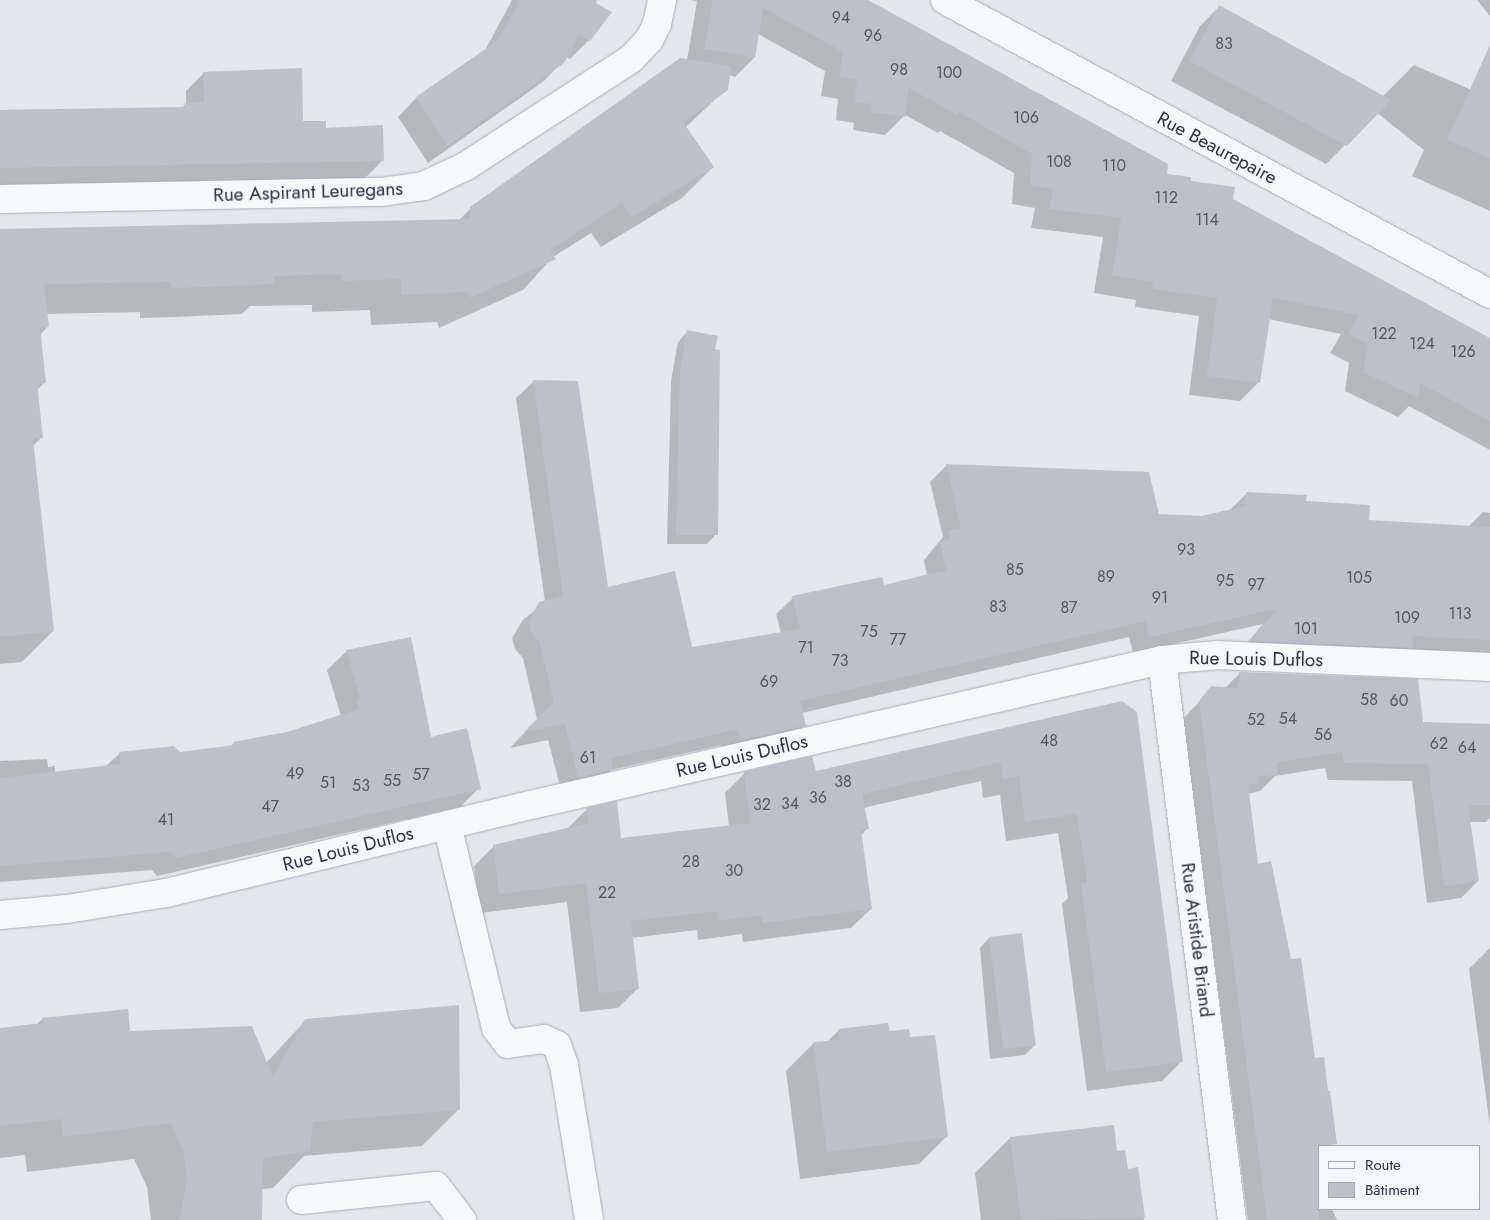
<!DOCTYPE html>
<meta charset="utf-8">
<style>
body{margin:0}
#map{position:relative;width:1490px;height:1220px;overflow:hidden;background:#e4e7ec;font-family:Jost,sans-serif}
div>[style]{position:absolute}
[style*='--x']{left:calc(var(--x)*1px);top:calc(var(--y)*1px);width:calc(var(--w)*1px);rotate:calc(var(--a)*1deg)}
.shadow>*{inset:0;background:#0003}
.building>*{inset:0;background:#bbc0ca;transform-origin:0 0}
.roads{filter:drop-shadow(0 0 1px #a9aeb7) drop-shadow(0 0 1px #a9aeb7)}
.minor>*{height:28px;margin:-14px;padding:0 14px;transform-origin:14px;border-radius:14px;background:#f7f8fa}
span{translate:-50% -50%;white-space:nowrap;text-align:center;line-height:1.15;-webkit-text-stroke:4px #f4f6f9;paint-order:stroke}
.number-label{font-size:16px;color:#4f5766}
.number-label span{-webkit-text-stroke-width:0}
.street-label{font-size:19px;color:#2b3445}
.legend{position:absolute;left:1318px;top:1145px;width:162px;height:65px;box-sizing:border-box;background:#f4f6f9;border:1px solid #a4a8b1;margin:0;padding:6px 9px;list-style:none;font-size:15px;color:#2b3445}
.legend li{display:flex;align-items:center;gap:10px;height:25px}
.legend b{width:25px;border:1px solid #a4a8b1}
</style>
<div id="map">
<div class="shadow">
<i style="clip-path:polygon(512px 0,588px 0,610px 13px,589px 40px,570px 59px,566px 57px,544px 81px,428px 163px,398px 117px,416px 98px,484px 52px)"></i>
<i style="clip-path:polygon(691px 0,865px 0,1166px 175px,1232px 200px,1490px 339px,1490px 450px,1409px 406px,1398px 417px,1345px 391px,1349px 363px,1330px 353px,1341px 334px,1268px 319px,1259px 382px,1240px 401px,1189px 395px,1199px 316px,1135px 307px,1136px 300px,1094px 293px,1103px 237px,1031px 228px,1035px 208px,1012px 204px,1014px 173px,940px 131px,938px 133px,905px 115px,885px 135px,853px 130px,854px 123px,836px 120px,838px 99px,821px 96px,825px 71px,758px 34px,754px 58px,735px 77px,729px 75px,726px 89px,685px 128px,713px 167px,682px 198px,601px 247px,591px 233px,553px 257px,523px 290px,439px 328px,437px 322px,371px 325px,370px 310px,312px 312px,312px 305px,250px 306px,242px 314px,175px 317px,140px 318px,140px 312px,47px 314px,48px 326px,40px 335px,45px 382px,36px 391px,41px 438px,33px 446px,53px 631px,22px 662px,0 664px,0 230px,458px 221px,471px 208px,687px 60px,697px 1px)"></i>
<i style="clip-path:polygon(1477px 0,1490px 0,1490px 16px)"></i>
<i style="clip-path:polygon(1219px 7px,1382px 97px,1414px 65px,1490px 98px,1490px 211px,1412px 176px,1424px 150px,1377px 113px,1326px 164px,1171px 81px,1200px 26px)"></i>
<i style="clip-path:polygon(204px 73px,383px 160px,365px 178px,0 185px,0 110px,182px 108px,186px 103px,186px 91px)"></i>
<i style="clip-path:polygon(687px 332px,714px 350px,716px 534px,707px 544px,667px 544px,671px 381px,678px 342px)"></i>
<i style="clip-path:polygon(533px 382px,577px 382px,607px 588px,691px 648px,781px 633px,776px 614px,793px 598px,883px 587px,927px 576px,924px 560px,943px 537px,930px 482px,947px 465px,1158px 515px,1202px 517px,1229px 511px,1246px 494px,1305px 502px,1368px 521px,1468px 527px,1483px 512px,1490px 513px,1490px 657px,1235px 657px,1263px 624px,1133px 653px,1129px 637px,802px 713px,804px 725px,788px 742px,724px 757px,722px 745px,611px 770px,595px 787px,562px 794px,548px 740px,510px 748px,537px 719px,523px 658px,515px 649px,512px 638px,523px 620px,545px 602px,516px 398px)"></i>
<i style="clip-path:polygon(410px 638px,430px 739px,479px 788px,460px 807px,157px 876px,152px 870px,0 882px,0 761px,47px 759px,48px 767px,55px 766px,55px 773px,106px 766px,119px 754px,180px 753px,230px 747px,234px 743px,288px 734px,341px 716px,327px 670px,346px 652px)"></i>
<i style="clip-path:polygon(1240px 673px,1422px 724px,1490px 724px,1490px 818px,1486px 822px,1469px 822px,1478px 881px,1461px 898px,1427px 903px,1412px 781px,1328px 780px,1325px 768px,1275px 776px,1260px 791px,1248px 794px,1257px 865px,1290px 961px,1336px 1143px,1319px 1146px,1319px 1209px,1332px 1209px,1337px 1220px,1248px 1220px,1183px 719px,1212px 688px,1224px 689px)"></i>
<i style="clip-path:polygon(1122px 702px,1182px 1061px,1162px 1081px,1087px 1091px,1062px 904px,1068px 898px,1058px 833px,1006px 841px,1000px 795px,983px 798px,981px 781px,863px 808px,868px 828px,860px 836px,871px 909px,851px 928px,743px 942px,742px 934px,698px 940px,697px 930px,631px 938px,638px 988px,618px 1008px,580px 1012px,567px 902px,480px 913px,474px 866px,494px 846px,567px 829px,586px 810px,620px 839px,729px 827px,725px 793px,745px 773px,815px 772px)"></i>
<i style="clip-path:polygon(989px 938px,1035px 1045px,1025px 1055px,990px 1059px,980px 948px)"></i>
<i style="clip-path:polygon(1490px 948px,1490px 1127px,1469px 969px)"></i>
<i style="clip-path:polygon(42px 1019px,129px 1033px,266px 1063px,306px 1020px,459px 1109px,422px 1146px,304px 1156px,273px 1188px,262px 1189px,261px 1220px,151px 1220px,147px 1187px,134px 1159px,27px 1172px,25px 1155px,0 1158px,0 1029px,36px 1025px)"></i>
<i style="clip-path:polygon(839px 1030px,889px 1032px,946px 1137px,919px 1164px,800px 1179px,786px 1071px,813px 1044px,827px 1042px)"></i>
<i style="clip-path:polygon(1010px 1138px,1116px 1153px,1127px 1170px,1137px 1169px,1144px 1220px,981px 1220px,975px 1173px)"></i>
</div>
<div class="building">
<i style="clip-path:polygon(515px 0,597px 0,596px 3px,612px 12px,590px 41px,579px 35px,564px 63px,447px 146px,416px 97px,497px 41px,519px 2px)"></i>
<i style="clip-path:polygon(713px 0,868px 0,1168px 164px,1167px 174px,1191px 177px,1191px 181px,1235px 187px,1233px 199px,1490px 338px,1490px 421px,1420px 383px,1418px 398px,1363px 372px,1368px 344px,1348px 334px,1359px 315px,1273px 298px,1260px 383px,1207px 376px,1217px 298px,1153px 289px,1154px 282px,1112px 275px,1121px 218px,1049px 209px,1053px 189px,1030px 185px,1032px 154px,959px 112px,957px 115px,909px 88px,905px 117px,871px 112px,872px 104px,854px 102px,857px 80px,839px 77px,843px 52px,763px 8px,755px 58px,704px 49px)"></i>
<i style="clip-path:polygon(1219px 5px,1301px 50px,1391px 100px,1347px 146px,1190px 61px)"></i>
<i style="clip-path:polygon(1490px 45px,1490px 158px,1447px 140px)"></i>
<i style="clip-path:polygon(680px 58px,731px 66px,728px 90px,683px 122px,714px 167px,632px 217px,622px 203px,550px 250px,556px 259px,470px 298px,468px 292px,401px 295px,401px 279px,342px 281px,342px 274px,274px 276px,275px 284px,206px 287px,170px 288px,170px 282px,44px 284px,49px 327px,40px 328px,46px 383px,37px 384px,43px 438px,33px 439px,54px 631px,0 637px,0 229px,470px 219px,470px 207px)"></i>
<i style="clip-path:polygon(302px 68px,303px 121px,326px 121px,326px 128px,383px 125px,384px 161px,0 168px,0 110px,185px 107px,185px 103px,204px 102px,203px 72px)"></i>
<i style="clip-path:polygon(687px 330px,718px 336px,715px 349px,720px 350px,718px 535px,676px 535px,680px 370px)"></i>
<i style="clip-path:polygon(533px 380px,578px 381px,608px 587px,675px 571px,692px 647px,800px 629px,792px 596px,882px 577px,884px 585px,946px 570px,940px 542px,950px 539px,948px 530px,961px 528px,946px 464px,1149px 472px,1159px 514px,1202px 516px,1245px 506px,1246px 492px,1307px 495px,1306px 501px,1370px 505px,1369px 520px,1490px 527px,1490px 640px,1412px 636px,1414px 648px,1250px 641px,1277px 609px,1149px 637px,1146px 621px,800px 701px,806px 726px,740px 741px,739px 729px,611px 758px,613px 770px,578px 778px,565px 724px,524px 732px,554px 702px,539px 641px,531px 632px,529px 621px,539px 602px,563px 596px)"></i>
<i style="clip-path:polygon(411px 637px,431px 737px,467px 728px,481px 789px,176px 858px,171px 852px,0 866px,0 778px,120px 764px,119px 752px,174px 746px,180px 752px,234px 745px,233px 742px,287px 732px,359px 709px,357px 700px,360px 699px,346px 650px)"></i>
<i style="clip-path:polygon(1239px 672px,1418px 679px,1423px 722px,1490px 724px,1490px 805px,1468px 805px,1479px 881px,1444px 886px,1428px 764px,1344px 763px,1342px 752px,1277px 762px,1278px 775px,1259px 776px,1260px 783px,1248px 784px,1258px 864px,1271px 861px,1291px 959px,1301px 958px,1315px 1058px,1324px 1057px,1328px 1091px,1330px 1091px,1337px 1144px,1319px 1146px,1319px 1220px,1267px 1220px,1199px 701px,1211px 686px,1238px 688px)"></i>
<i style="clip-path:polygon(1122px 701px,1137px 712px,1183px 1062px,1106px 1072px,1081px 884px,1087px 882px,1077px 814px,1025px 822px,1019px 776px,1003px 779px,1001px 762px,862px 794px,869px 829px,861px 830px,872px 909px,762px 923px,761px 915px,718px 921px,716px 911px,631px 921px,639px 989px,599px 993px,586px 883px,499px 894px,493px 845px,589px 823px,586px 808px,617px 801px,621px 838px,750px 823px,744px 772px,812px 756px,816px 771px)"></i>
<i style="left:1022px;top:933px;width:113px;height:33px;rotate:83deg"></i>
<i style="clip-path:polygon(459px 1005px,460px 1110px,313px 1122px,310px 1151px,263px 1158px,262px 1220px,179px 1220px,187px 1180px,183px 1150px,171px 1123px,63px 1137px,61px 1119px,0 1126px,0 1028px,42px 1023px,42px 1018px,128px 1009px,130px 1031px,252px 1026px,273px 1077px,305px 1019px)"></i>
<i style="clip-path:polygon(888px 1023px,890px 1031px,909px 1029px,910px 1037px,935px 1035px,948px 1137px,827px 1152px,813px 1042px,839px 1040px,838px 1029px)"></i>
<i style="clip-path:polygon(1114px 1125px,1117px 1151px,1125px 1150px,1128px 1169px,1138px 1167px,1145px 1218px,1021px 1220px,1010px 1137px)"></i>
</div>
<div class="roads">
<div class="minor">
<i style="--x:945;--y:0;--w:619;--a:28.34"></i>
<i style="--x:0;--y:199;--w:381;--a:-1.1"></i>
<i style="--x:381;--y:192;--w:43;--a:-7.9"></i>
<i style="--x:424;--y:186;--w:47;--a:-25.5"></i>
<i style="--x:466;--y:166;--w:197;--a:-33"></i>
<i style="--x:631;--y:59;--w:26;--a:-47"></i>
<i style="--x:649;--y:40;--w:18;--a:-63"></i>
<i style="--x:657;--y:24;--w:25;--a:-78"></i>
<i style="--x:1162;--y:660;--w:564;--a:82.87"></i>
<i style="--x:447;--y:825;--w:209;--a:76.4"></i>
<i style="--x:496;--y:1028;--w:20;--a:53"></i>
<i style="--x:508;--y:1044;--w:36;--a:-8"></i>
<i style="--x:544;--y:1039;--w:14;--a:25"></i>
<i style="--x:557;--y:1045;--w:21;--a:71"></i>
<i style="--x:564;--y:1065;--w:157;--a:80.8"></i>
<i style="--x:0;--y:915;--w:67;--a:-5.1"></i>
<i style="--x:67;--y:909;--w:100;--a:-9.2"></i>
<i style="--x:166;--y:893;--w:375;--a:-13.6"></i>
<i style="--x:531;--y:805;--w:647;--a:-12.94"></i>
<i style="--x:1162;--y:660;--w:56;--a:-5.1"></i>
<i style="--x:1218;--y:655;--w:272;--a:2.5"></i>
<i style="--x:301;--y:1200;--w:136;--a:-5.9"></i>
<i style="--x:436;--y:1186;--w:43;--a:52.6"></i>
</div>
</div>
<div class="number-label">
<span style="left:841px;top:18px">94</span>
<span style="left:873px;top:36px">96</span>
<span style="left:1224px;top:44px">83</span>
<span style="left:899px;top:70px">98</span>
<span style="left:949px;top:73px">100</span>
<span style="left:1026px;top:118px">106</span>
<span style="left:1059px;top:162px">108</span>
<span style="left:1114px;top:166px">110</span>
<span style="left:1166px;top:198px">112</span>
<span style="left:1207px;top:220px">114</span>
<span style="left:1384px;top:334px">122</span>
<span style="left:1422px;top:344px">124</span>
<span style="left:1463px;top:352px">126</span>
<span style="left:1186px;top:550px">93</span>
<span style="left:1015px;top:570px">85</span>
<span style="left:1106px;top:577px">89</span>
<span style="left:1359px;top:578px">105</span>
<span style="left:1225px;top:581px">95</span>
<span style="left:1256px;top:585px">97</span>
<span style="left:1160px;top:598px">91</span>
<span style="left:998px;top:607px">83</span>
<span style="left:1069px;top:608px">87</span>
<span style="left:1460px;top:614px">113</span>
<span style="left:1407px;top:618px">109</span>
<span style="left:1306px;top:629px">101</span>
<span style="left:869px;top:632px">75</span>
<span style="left:898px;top:640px">77</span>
<span style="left:806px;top:648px">71</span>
<span style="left:840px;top:661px">73</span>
<span style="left:769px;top:682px">69</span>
<span style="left:1369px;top:700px">58</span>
<span style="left:1399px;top:701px">60</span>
<span style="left:1288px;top:719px">54</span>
<span style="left:1256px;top:720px">52</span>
<span style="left:1323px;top:735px">56</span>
<span style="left:1049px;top:741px">48</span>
<span style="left:1439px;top:744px">62</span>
<span style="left:1467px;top:748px">64</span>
<span style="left:588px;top:758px">61</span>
<span style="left:295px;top:774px">49</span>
<span style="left:421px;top:775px">57</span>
<span style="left:392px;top:781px">55</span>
<span style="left:843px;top:782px">38</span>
<span style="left:328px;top:783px">51</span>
<span style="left:361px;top:786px">53</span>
<span style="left:818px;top:798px">36</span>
<span style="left:790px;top:804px">34</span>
<span style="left:762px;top:805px">32</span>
<span style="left:270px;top:807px">47</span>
<span style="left:166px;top:820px">41</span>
<span style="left:691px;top:862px">28</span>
<span style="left:734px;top:871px">30</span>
<span style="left:607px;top:893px">22</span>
</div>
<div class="street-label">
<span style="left:1217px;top:148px;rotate:28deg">Rue Beaurepaire</span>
<span style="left:308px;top:192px;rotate:-2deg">Rue Aspirant Leuregans</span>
<span style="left:1256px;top:659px;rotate:1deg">Rue Louis Duflos</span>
<span style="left:742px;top:756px;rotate:-13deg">Rue Louis Duflos</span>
<span style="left:348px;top:849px;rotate:-14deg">Rue Louis Duflos</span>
<span style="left:1197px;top:940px;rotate:83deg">Rue Aristide Briand</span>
</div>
<ul class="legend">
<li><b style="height:6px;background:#f7f8fa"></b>Route</li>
<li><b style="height:14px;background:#bbc0ca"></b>Bâtiment</li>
</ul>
</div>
